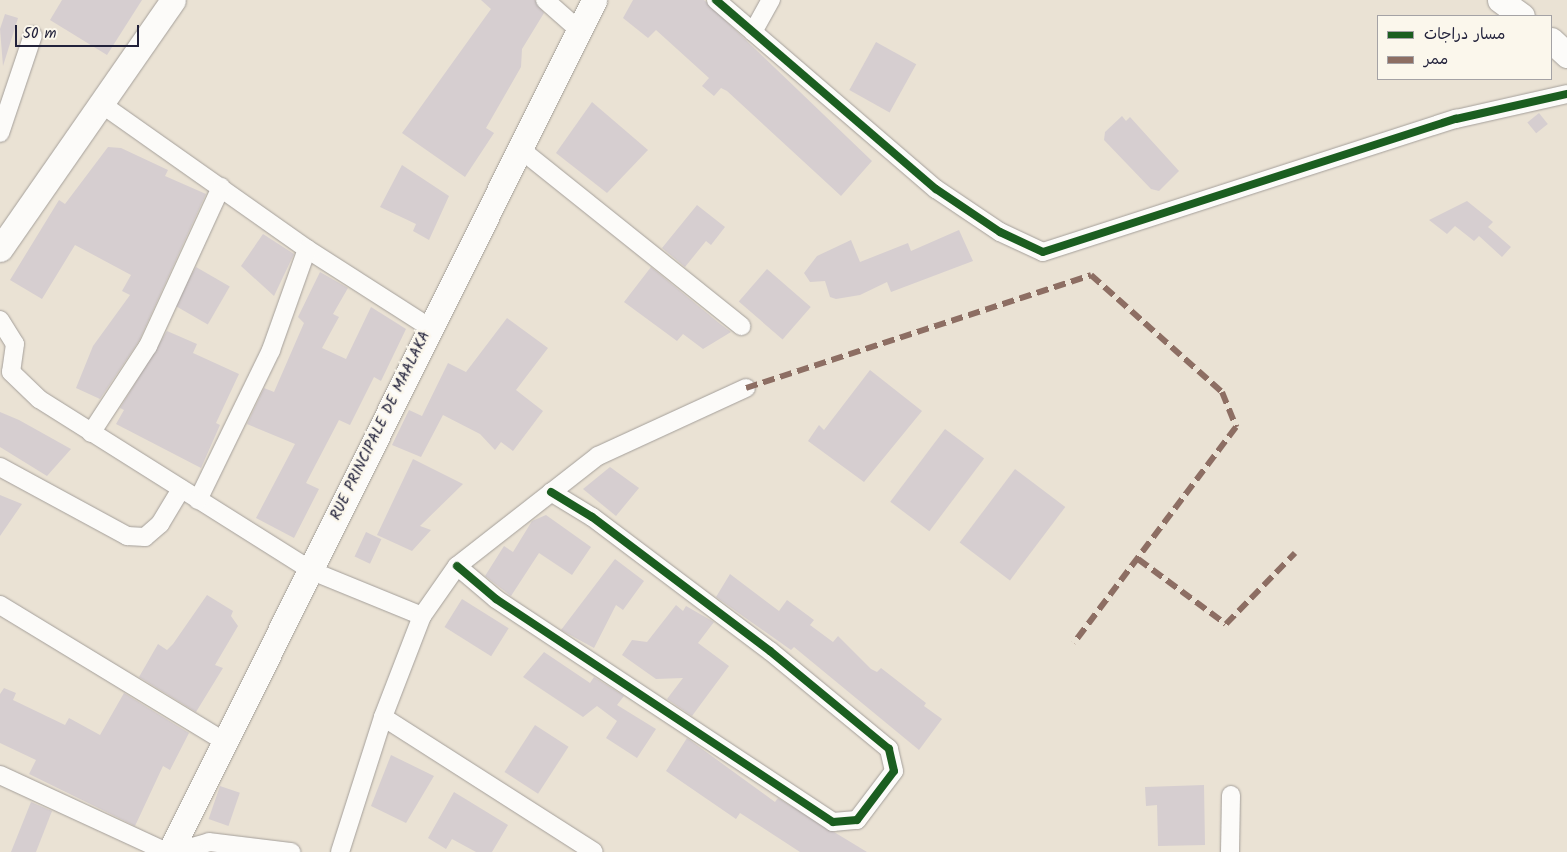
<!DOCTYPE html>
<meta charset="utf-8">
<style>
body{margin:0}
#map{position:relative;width:1567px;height:852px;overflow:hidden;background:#eae2d4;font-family:Kalam,"Playpen Sans Arabic",sans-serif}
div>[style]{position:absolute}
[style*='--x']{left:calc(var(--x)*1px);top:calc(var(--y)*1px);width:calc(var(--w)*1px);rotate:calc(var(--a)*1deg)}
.building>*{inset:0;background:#d6ced0;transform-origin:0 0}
.roads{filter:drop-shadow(0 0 1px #a49f9a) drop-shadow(0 0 1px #a49f9a)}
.street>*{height:18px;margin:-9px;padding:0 9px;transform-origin:9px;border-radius:9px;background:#fcfbf9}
.secondary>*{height:25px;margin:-12.5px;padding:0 12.5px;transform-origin:12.5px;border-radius:12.5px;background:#fcfbf9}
.quiet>*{height:6px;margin-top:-3px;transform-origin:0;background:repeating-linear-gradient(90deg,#8d6e63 0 12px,transparent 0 18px)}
.cycleway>*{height:8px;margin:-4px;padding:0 4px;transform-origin:4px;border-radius:4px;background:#1b5e20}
span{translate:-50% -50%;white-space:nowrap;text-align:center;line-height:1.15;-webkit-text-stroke:5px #fbf7ec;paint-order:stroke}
.street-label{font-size:15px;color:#22223b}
.legend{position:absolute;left:1377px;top:15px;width:175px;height:65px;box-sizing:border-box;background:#fbf7ec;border:1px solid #a4a2a5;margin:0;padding:6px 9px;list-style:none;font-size:15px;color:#22223b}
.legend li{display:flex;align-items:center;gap:10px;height:25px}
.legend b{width:25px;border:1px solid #a4a2a5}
.scale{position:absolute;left:15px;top:25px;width:124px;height:22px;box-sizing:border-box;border:2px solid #22223b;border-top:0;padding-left:6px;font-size:15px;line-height:18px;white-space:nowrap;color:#22223b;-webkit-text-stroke:4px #fbf7ec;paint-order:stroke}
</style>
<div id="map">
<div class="building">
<i style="clip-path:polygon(62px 0,142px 0,107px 55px,50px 20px)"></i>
<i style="clip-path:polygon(481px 0,535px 0,544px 13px,522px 49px,521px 67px,486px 128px,494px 133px,465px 177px,402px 133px,491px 9px)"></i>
<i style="clip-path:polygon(633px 0,704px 0,872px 161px,841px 196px,727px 91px,721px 88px,714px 96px,702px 86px,709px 78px,656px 30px,648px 38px,623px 18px)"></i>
<i style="clip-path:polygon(5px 14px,18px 18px,3px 66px,0 29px)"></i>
<i style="left:876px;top:42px;width:46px;height:55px;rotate:29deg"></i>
<i style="clip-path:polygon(592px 102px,648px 150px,607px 193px,556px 153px)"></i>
<i style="left:1539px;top:113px;width:14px;height:15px;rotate:51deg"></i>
<i style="clip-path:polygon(1122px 116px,1126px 121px,1130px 117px,1179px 171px,1159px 191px,1151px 189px,1104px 140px,1105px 132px)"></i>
<i style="clip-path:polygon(108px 147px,121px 148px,168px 170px,165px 176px,206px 194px,139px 341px,100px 399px,76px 388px,93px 346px,130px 295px,122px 291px,131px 275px,75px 245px,42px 299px,10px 280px,59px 200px,65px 204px)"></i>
<i style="clip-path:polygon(402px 165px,449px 196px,429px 240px,413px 231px,416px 224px,380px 207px)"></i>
<i style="clip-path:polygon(1467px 201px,1493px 222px,1488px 227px,1511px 247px,1502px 257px,1479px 236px,1474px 241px,1455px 226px,1447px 234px,1429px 220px)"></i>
<i style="clip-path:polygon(697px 205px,725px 227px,711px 245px,706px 241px,685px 267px,662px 248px)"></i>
<i style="clip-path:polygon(959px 230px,973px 261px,891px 292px,887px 282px,860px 295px,836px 299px,830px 297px,825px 281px,810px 282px,804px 273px,817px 256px,851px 240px,860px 262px,908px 243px,911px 251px)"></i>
<i style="clip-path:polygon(263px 234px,294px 254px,274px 296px,241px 266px)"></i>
<i style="left:196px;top:267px;width:39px;height:44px;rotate:30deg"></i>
<i style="clip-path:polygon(651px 267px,719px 323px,731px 332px,703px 349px,683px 334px,677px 341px,624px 302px)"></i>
<i style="left:767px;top:269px;width:58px;height:43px;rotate:41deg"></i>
<i style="clip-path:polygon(320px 272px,348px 288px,333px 314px,339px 317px,322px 348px,346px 359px,371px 307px,406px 329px,381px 381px,374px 377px,350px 425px,339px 420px,306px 483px,319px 489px,294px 538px,256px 518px,295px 444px,247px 424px,264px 388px,274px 392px,304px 323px,298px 317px)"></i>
<i style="clip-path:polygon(507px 318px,548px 348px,516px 390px,543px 411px,513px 451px,501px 442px,495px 450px,480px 434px,443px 415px,421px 457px,392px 445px,409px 410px,422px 416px,448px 363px,466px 372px)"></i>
<i style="clip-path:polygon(167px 331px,197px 344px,193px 353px,239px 374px,216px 423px,220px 425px,201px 468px,116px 424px,124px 410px,120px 408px)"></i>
<i style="clip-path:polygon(870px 370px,922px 411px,864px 482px,808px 441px,819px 425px,824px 430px)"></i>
<i style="clip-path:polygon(0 412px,19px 420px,71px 449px,47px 476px,0 447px)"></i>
<i style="left:945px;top:429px;width:49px;height:91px;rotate:37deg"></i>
<i style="clip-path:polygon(413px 459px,463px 484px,420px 526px,431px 530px,412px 551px,377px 535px)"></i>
<i style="clip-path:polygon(610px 467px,639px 488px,616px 516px,583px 489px)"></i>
<i style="left:1015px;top:469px;width:63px;height:92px;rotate:37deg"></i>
<i style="clip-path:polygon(0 495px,22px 504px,0 536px)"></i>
<i style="clip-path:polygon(546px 515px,591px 547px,572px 575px,539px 553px,511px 596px,485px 576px,504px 546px,513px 552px,532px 521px)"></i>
<i style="left:366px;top:532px;width:17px;height:27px;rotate:25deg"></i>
<i style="clip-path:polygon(615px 559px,644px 581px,623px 610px,616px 605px,594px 648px,561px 630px)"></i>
<i style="clip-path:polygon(730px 574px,779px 611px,787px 600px,814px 620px,810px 625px,833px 642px,838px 636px,871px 669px,877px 672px,881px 668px,926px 703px,924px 706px,942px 719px,919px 750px,794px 647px,791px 650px,716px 597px)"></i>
<i style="clip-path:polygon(207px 595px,233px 611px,231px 616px,238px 626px,215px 665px,223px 668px,196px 712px,139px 677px,158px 644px,167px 650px,173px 644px)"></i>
<i style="left:462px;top:599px;width:55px;height:33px;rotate:32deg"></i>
<i style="clip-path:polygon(676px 605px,683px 611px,686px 606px,714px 622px,698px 643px,729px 666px,692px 716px,667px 699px,683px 678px,656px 679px,622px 655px,632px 640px,647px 642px)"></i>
<i style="clip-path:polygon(544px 652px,590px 683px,594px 677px,624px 696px,617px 705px,656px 729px,637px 758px,606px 738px,617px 721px,597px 706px,583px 717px,523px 677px)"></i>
<i style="clip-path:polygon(4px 688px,16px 693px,13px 700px,65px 725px,69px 718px,100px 735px,124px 693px,189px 733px,170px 770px,163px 766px,135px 826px,29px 774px,36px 760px,0 743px,0 694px)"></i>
<i style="left:535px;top:725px;width:40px;height:56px;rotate:33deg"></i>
<i style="clip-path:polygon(687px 738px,775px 802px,778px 798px,867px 852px,800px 852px,740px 813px,736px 819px,666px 771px)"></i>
<i style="clip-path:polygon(391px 755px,434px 776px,406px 823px,371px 806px)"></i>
<i style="clip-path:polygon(1204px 785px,1205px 845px,1158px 846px,1157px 805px,1146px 806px,1145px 787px)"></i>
<i style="left:220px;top:786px;width:21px;height:35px;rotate:19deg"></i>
<i style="clip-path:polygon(454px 792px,508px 825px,492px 852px,476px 852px,452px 839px,446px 849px,428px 838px)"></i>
<i style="clip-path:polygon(31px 802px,52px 811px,36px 852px,11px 852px)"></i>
</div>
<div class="roads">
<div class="street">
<i style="--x:545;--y:0;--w:45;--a:41.4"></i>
<i style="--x:716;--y:0;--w:290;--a:40.7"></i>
<i style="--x:936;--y:189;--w:77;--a:33.9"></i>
<i style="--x:1000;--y:232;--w:47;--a:24.9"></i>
<i style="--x:1043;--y:252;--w:434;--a:-17.9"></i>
<i style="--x:1456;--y:119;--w:114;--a:-12.7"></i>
<i style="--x:753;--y:32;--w:37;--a:-61"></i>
<i style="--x:103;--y:105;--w:250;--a:35.2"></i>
<i style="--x:307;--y:249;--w:145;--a:32.6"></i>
<i style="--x:0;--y:133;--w:103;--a:-71.4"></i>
<i style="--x:519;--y:148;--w:285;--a:38.7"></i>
<i style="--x:0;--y:320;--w:28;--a:58"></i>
<i style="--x:15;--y:344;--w:28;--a:98"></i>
<i style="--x:11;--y:372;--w:39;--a:44"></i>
<i style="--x:39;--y:399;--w:323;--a:32.2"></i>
<i style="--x:312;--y:571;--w:119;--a:22.2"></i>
<i style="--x:91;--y:433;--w:104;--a:-56.8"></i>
<i style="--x:148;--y:346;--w:175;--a:-65.3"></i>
<i style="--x:0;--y:467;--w:145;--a:28.5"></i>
<i style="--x:127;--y:536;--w:18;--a:3"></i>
<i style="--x:145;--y:537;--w:20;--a:-41"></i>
<i style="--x:160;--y:524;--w:41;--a:-59"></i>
<i style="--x:198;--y:500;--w:167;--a:-64"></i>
<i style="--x:271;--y:350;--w:107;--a:-70.4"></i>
<i style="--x:457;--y:566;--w:51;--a:40.2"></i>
<i style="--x:496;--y:599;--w:404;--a:33.5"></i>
<i style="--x:833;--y:822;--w:24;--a:-5"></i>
<i style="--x:857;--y:820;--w:61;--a:-52.9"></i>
<i style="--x:894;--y:771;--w:23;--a:-103"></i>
<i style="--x:889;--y:749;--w:154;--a:-140.5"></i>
<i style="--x:770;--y:651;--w:223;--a:-143"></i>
<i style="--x:592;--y:517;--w:48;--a:-148.6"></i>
<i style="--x:0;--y:605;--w:263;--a:31.3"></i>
<i style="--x:383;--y:717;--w:250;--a:32.6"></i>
<i style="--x:0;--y:775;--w:184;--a:24.8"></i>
<i style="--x:175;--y:852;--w:35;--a:-16"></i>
<i style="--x:209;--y:842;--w:83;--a:7"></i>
<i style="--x:340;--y:852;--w:142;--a:-72.3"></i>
<i style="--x:383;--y:717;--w:108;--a:-68.9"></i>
<i style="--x:422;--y:616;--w:61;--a:-55"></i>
<i style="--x:457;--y:566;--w:179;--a:-38"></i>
<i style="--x:598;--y:456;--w:163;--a:-24.7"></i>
<i style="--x:1230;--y:852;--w:57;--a:-89"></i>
</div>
<div class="secondary">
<i style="--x:1500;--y:0;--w:27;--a:36"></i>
<i style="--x:1551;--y:40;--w:22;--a:43"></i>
<i style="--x:0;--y:249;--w:303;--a:-55.2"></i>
<i style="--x:170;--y:852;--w:952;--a:-63.54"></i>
</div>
</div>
<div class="quiet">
<i style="--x:746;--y:388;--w:363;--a:-18.1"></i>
<i style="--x:1091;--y:275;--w:176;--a:41.8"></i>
<i style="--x:1222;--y:392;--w:38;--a:68"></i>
<i style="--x:1236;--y:427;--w:270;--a:126.9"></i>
<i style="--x:1138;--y:559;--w:109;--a:36.5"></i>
<i style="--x:1226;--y:624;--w:99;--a:-45.8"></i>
</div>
<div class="cycleway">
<i style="--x:716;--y:0;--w:290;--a:40.7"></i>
<i style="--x:936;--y:189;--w:77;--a:33.9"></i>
<i style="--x:1000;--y:232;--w:47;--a:24.9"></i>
<i style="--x:1043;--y:252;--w:434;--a:-17.9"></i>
<i style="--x:1456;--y:119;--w:114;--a:-12.7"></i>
<i style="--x:457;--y:566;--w:51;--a:40.2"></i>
<i style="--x:496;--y:599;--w:404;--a:33.5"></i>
<i style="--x:833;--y:822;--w:24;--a:-5"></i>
<i style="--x:857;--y:820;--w:61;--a:-52.9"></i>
<i style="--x:894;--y:771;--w:23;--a:-103"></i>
<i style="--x:889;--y:749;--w:154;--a:-140.5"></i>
<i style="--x:770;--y:651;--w:223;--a:-143"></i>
<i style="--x:592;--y:517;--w:48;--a:-148.6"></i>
</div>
<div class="street-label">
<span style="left:381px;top:426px;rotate:-64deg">RUE PRINCIPALE DE MAALAKA</span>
</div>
<ul class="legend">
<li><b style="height:6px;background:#1b5e20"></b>مسار دراجات</li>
<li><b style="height:6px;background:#8d6e63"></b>ممر</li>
</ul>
<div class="scale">50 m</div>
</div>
